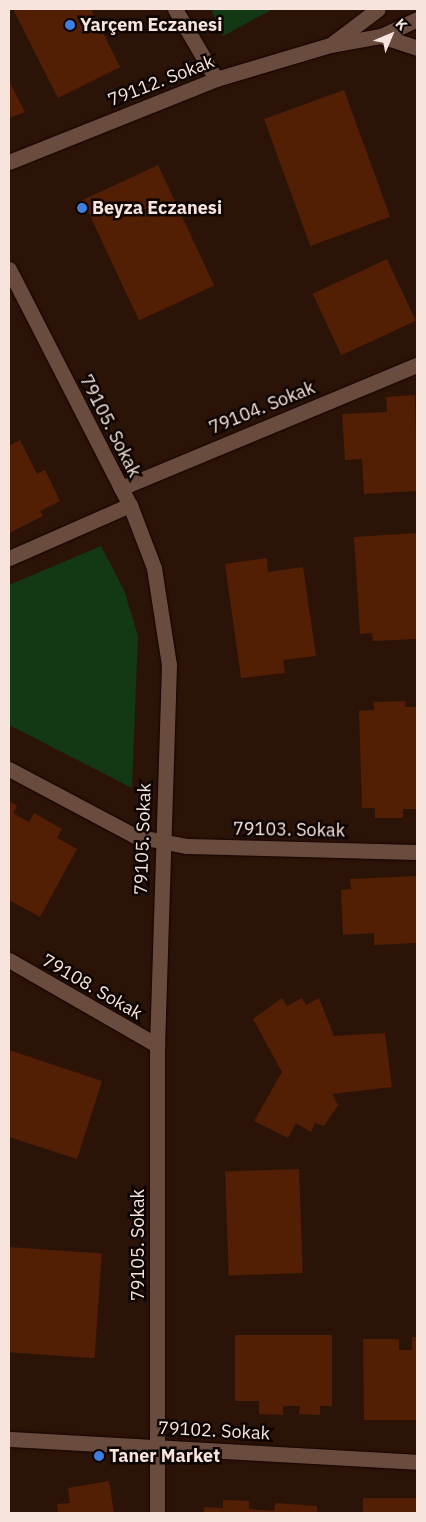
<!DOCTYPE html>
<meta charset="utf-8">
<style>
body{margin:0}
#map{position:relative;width:426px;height:1522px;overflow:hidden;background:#2c1308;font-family:"IBM Plex Sans",sans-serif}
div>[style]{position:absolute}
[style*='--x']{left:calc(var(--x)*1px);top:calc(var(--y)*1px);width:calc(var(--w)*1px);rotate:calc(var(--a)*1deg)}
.green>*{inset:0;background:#123913}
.building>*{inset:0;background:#521f04;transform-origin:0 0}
.roads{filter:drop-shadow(0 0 1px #130100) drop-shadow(0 0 1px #130100)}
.street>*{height:15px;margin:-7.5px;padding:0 7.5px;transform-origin:7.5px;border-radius:7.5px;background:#6a4c3f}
.secondary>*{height:15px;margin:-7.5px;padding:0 7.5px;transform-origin:7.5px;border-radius:7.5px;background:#6a4c3f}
.dots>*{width:14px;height:14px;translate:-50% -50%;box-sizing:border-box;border:2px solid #0d0402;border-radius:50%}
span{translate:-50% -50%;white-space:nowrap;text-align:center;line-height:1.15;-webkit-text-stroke:5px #0d0402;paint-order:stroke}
.poi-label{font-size:18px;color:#f7e5dd;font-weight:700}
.left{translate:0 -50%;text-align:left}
.street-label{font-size:18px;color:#f7e5dd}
.frame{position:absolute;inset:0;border:10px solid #f7e5dd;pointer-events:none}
.north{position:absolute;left:366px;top:10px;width:50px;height:50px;-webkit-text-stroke:4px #0d0402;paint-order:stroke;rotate:45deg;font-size:14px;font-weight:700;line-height:20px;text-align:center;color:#f7e5dd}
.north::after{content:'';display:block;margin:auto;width:18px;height:22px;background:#f7e5dd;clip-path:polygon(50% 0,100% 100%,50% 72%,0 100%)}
</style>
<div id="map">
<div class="green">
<i style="clip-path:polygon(211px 9px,273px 9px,223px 36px)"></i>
<i style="clip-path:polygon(101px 546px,124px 590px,138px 636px,132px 788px,9px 725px,9px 585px)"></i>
</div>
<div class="building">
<i style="clip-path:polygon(13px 9px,91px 9px,120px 67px,58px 98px)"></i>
<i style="clip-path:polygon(9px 81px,25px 112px,9px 118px)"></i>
<i style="left:344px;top:90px;width:135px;height:85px;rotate:70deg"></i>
<i style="left:158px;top:165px;width:133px;height:83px;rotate:65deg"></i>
<i style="left:387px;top:259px;width:68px;height:82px;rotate:65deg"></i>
<i style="clip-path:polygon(415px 395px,417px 491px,364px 494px,362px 459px,345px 460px,342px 414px,387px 412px,386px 397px)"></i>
<i style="clip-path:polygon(20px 440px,37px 474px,45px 470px,60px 501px,40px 511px,43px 516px,9px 533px,9px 446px)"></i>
<i style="clip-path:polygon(417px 533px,417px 639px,373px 641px,372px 633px,360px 634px,354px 537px)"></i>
<i style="clip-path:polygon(267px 558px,268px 572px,303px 567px,316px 656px,283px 660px,285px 673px,241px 678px,225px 564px)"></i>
<i style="clip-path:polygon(405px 701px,405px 707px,417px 707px,417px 809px,403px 809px,403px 818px,375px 818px,375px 808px,362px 808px,359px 711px,374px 710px,374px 702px)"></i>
<i style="clip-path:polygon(9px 801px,17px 806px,13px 813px,29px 822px,34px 813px,62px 829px,57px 838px,77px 849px,40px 917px,9px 900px)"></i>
<i style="clip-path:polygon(417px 876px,417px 943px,374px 945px,374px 933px,343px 935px,341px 890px,351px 889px,350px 879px)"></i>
<i style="clip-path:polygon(282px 998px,287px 1006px,302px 998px,306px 1005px,319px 998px,334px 1036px,385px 1033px,392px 1087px,332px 1094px,338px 1105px,324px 1126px,315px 1123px,311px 1132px,296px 1123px,288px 1138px,254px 1121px,282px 1072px,253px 1019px)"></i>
<i style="clip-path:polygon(9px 1050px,102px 1081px,77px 1159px,9px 1137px)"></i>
<i style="left:299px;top:1169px;width:104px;height:74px;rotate:88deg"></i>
<i style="left:9px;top:1247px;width:93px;height:105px;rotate:4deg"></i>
<i style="clip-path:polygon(235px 1335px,332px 1335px,332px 1406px,320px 1406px,320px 1415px,299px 1414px,300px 1406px,283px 1406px,283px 1415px,259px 1414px,259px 1401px,235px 1401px)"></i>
<i style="clip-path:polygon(412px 1337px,417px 1337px,417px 1420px,364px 1420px,363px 1339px,399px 1339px,399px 1350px,412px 1350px)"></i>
<i style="clip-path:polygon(109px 1481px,114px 1513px,58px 1513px,57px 1504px,70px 1503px,68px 1488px)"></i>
<i style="left:363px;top:1498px;width:54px;height:15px"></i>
<i style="clip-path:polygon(223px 1500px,249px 1501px,249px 1509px,274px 1511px,275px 1503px,317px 1506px,317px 1513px,204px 1513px,204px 1507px,223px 1508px)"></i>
</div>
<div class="roads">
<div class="street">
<i style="--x:175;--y:9;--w:81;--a:59.6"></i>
<i style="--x:9;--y:269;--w:265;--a:62.9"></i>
<i style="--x:130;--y:505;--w:67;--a:69.1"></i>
<i style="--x:154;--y:568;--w:98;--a:81.2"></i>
<i style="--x:169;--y:665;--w:380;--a:91.8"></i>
<i style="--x:157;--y:1045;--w:468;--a:90"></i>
<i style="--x:121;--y:488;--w:321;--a:-22.6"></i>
<i style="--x:9;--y:558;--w:132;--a:-23.7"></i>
<i style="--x:9;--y:769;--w:143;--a:28"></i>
<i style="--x:135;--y:836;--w:53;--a:10.9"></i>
<i style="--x:187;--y:846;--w:230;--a:1.5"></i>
<i style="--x:9;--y:960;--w:171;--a:29.9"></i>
<i style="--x:9;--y:1439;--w:409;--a:3.2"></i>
</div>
<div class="secondary">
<i style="--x:381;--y:36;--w:38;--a:18"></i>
<i style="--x:333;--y:43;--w:56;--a:-37.1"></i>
<i style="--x:9;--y:162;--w:223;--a:-21.8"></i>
<i style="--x:216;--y:79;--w:119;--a:-16.6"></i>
<i style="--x:330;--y:45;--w:52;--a:-10"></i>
<i style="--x:381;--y:36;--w:40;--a:-25"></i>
</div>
</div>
<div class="dots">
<i style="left:70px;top:25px;background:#3f7fe0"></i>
<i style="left:82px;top:208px;background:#3f7fe0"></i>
<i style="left:99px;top:1456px;background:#3f7fe0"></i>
</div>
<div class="poi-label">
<span class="left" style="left:80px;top:25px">Yarçem Eczanesi</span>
<span class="left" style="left:92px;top:208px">Beyza Eczanesi</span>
<span class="left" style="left:109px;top:1456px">Taner Market</span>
</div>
<div class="street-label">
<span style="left:161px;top:81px;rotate:-21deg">79112. Sokak</span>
<span style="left:262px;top:408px;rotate:-22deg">79104. Sokak</span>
<span style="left:110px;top:426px;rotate:63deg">79105. Sokak</span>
<span style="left:289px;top:830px;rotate:1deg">79103. Sokak</span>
<span style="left:143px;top:839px;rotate:-88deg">79105. Sokak</span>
<span style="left:92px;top:987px;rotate:30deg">79108. Sokak</span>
<span style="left:138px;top:1245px;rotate:-90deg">79105. Sokak</span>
<span style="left:214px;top:1431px;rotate:3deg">79102. Sokak</span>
</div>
<div class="frame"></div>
<div class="north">K</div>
</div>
